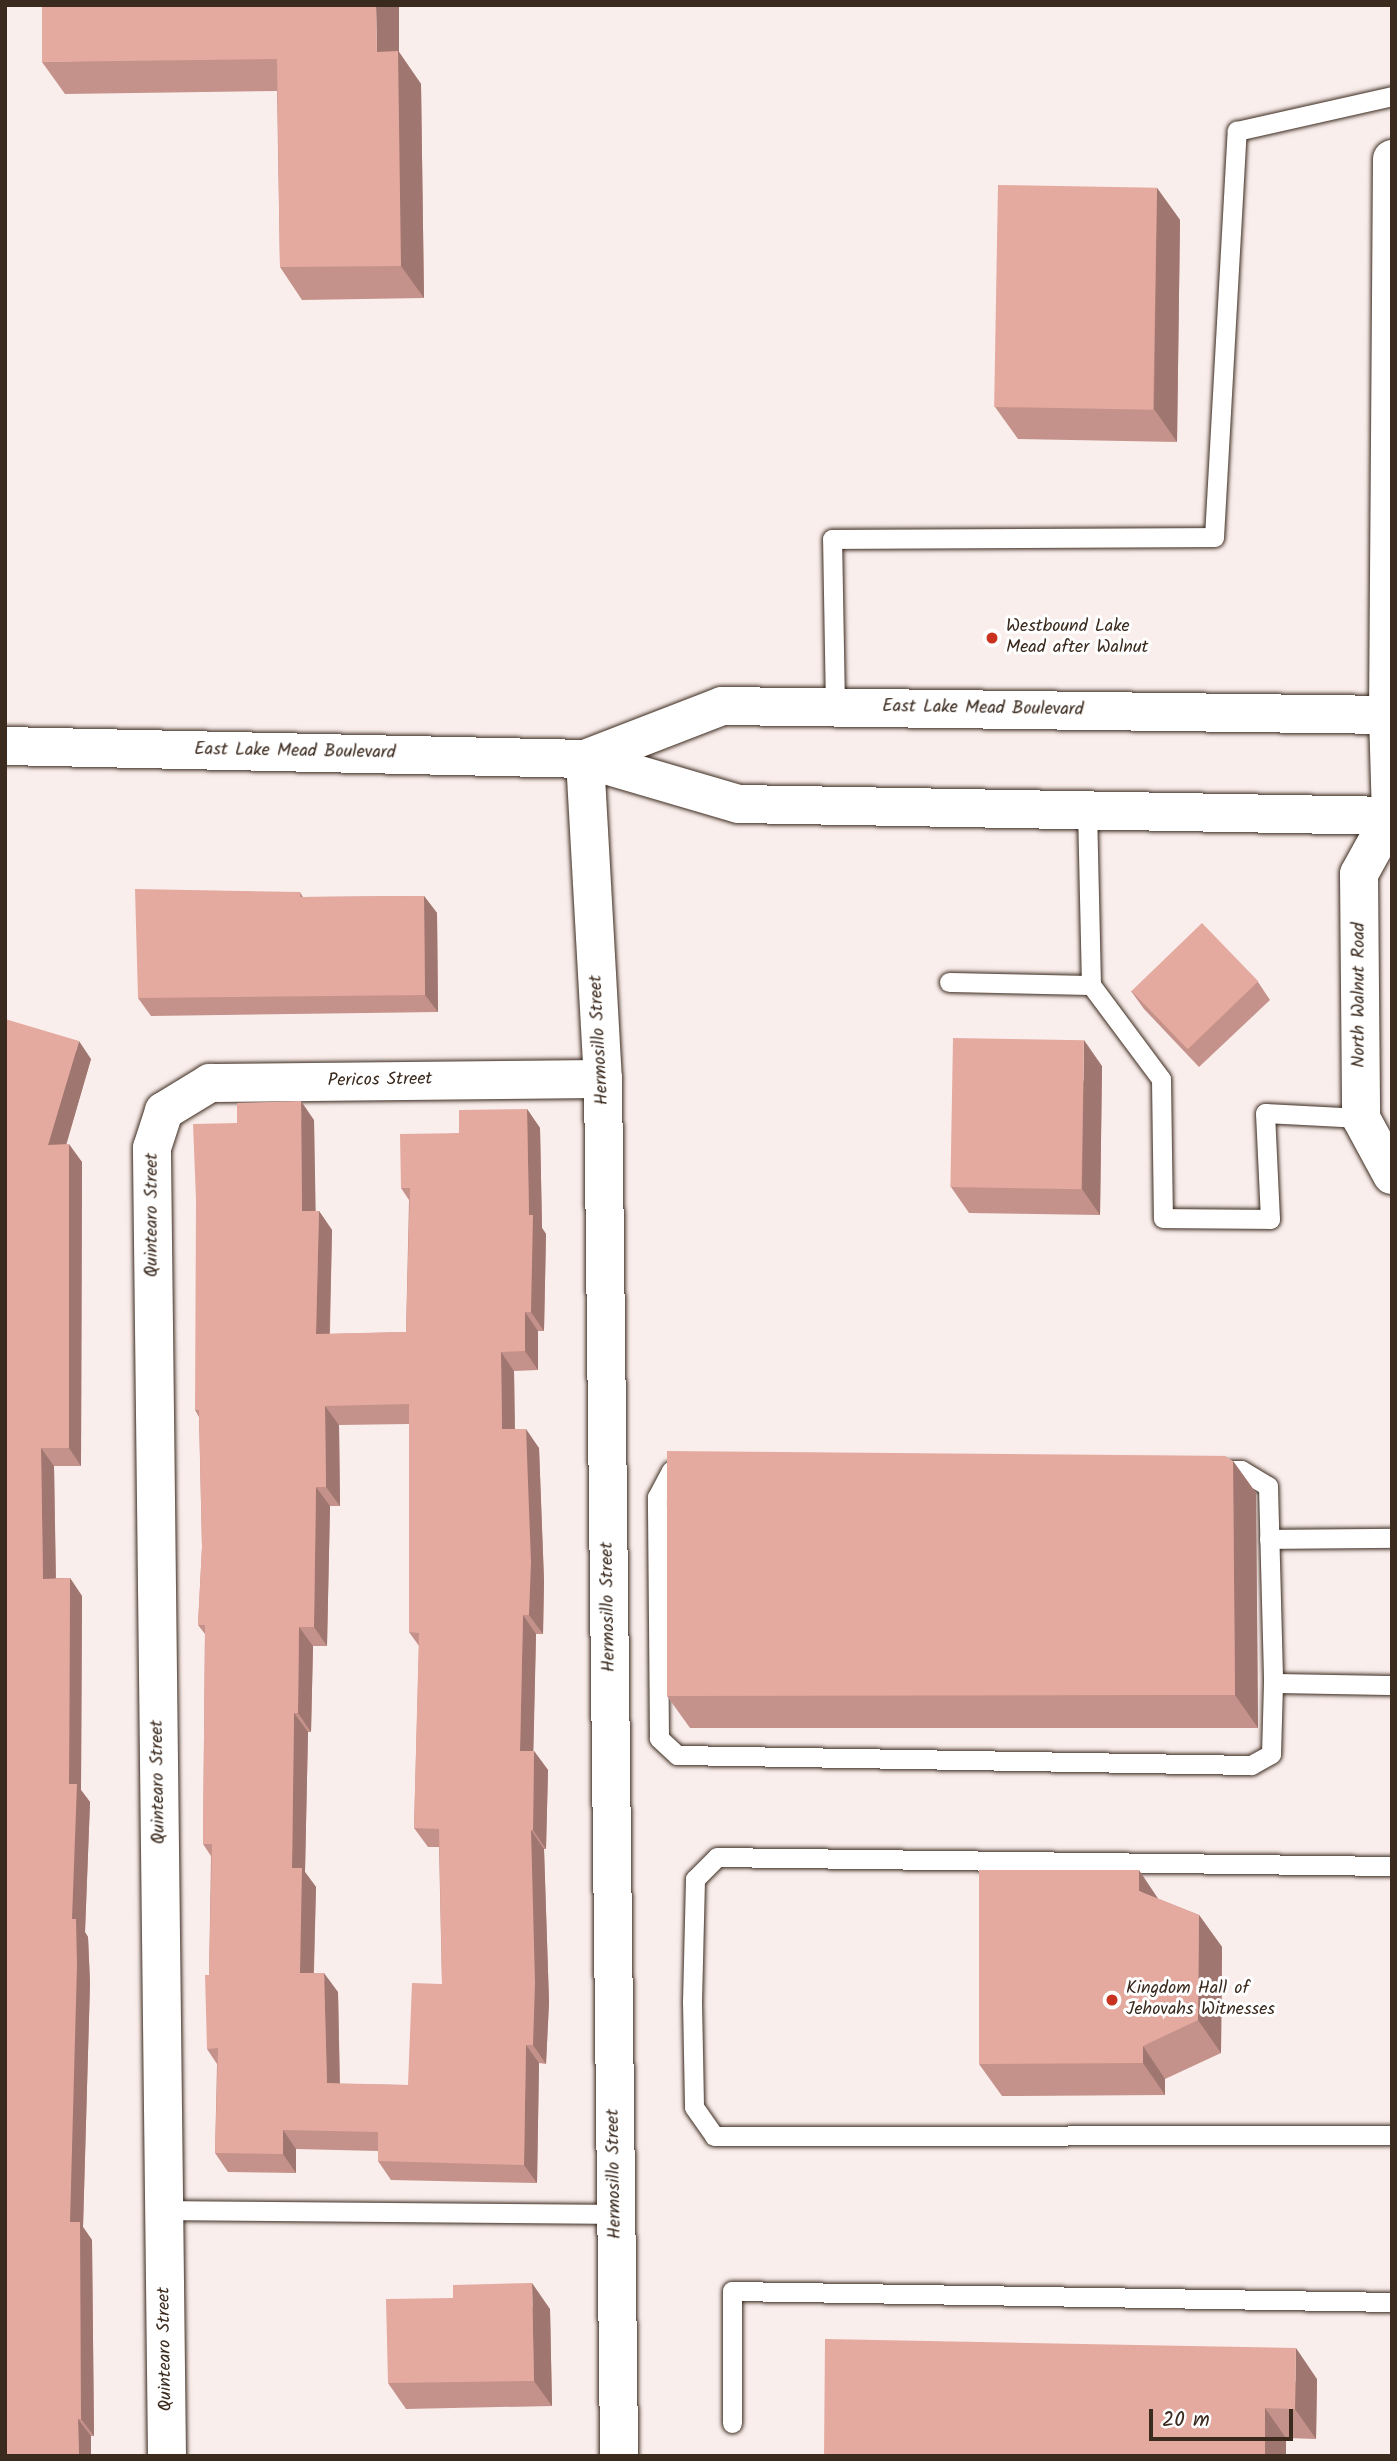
<!DOCTYPE html>
<style>
body{margin:0}
#map{position:relative;width:1397px;height:2461px;overflow:hidden;background:#faeeec;font-family:Kalam,sans-serif}
div>[style]{position:absolute}
[style*='--x']{left:calc(var(--x)*1px);top:calc(var(--y)*1px);width:calc(var(--w)*1px);rotate:calc(var(--a)*1deg)}
.roads{filter:drop-shadow(0 0 2px #3b2a1e) drop-shadow(0 0 2px #3b2a1e)}
.service>*{height:19px;margin:-9.5px;padding:0 9.5px;transform-origin:9.5px;border-radius:9.5px;background:#fff}
.minor>*{height:38px;margin:-19px;padding:0 19px;transform-origin:19px;border-radius:19px;background:#fff}
.tertiary>*{height:38px;margin:-19px;padding:0 19px;transform-origin:19px;border-radius:19px;background:#fff}
.primary>*{height:38px;margin:-19px;padding:0 19px;transform-origin:19px;border-radius:19px;background:#fff}
.wall>*{inset:0;background:#c4928a}
.shaded-wall>*{inset:0;background:#a07770}
.building>*{inset:0;background:#e4aaa0;transform-origin:0 0}
.dots>*{width:19px;height:19px;translate:-50% -50%;box-sizing:border-box;border:4px solid #fff;border-radius:50%}
span{translate:-50% -50%;white-space:nowrap;text-align:center;line-height:1.15;-webkit-text-stroke:6px #fff;paint-order:stroke}
.poi-label{font-size:18px;color:#3b2a1e}
.left{translate:0 -50%;text-align:left}
.street-label{font-size:18px;color:#3b2a1e}
.frame{position:absolute;inset:0;border:7px solid #3b2a1e;pointer-events:none}
.scale{position:absolute;left:1149px;top:2409px;width:144px;height:32px;box-sizing:border-box;border:4px solid #3b2a1e;border-top:0;padding-left:9px;font-size:21px;line-height:24px;white-space:nowrap;color:#3b2a1e;-webkit-text-stroke:5px #fff;paint-order:stroke}
</style>
<div id="map">
<div class="roads">
<div class="service">
<i style="--x:835;--y:707;--w:168;--a:-91"></i>
<i style="--x:832;--y:539;--w:382;--a:-0.3"></i>
<i style="--x:1214;--y:537;--w:407;--a:-86.8"></i>
<i style="--x:1237;--y:131;--w:159;--a:-12.7"></i>
<i style="--x:949;--y:982;--w:142;--a:1.2"></i>
<i style="--x:1091;--y:985;--w:173;--a:-91.3"></i>
<i style="--x:1091;--y:985;--w:117;--a:53.3"></i>
<i style="--x:1161;--y:1079;--w:139;--a:89.2"></i>
<i style="--x:1163;--y:1218;--w:107;--a:0.5"></i>
<i style="--x:1270;--y:1219;--w:106;--a:-92.7"></i>
<i style="--x:1265;--y:1113;--w:96;--a:3"></i>
<i style="--x:1241;--y:1470;--w:31;--a:31"></i>
<i style="--x:1268;--y:1486;--w:197;--a:88.5"></i>
<i style="--x:1273;--y:1683;--w:71;--a:91.6"></i>
<i style="--x:1271;--y:1754;--w:23;--a:151"></i>
<i style="--x:1251;--y:1765;--w:574;--a:-179"></i>
<i style="--x:677;--y:1755;--w:25;--a:-137"></i>
<i style="--x:659;--y:1738;--w:241;--a:-90.5"></i>
<i style="--x:657;--y:1497;--w:30;--a:-62"></i>
<i style="--x:671;--y:1471;--w:570;--a:-0.1"></i>
<i style="--x:1269;--y:1539;--w:123;--a:-0.5"></i>
<i style="--x:1273;--y:1683;--w:119;--a:1"></i>
<i style="--x:1392;--y:1866;--w:675;--a:-179.24"></i>
<i style="--x:717;--y:1857;--w:31;--a:135"></i>
<i style="--x:695;--y:1879;--w:122;--a:91.4"></i>
<i style="--x:692;--y:2001;--w:106;--a:88.9"></i>
<i style="--x:694;--y:2107;--w:35;--a:55"></i>
<i style="--x:714;--y:2136;--w:678;--a:-0.08"></i>
<i style="--x:163;--y:2210;--w:453;--a:0.5"></i>
<i style="--x:732;--y:2423;--w:132;--a:-90"></i>
<i style="--x:732;--y:2291;--w:660;--a:0.95"></i>
</div>
<div class="minor">
<i style="--x:585;--y:759;--w:321;--a:86.8"></i>
<i style="--x:603;--y:1079;--w:1377;--a:89.33"></i>
<i style="--x:167;--y:2456;--w:1308;--a:-90.66"></i>
<i style="--x:152;--y:1148;--w:39;--a:-72"></i>
<i style="--x:164;--y:1111;--w:54;--a:-31.3"></i>
<i style="--x:210;--y:1083;--w:393;--a:-0.6"></i>
</div>
<div class="tertiary">
<i style="--x:1392;--y:159;--w:556;--a:90.41"></i>
<i style="--x:1388;--y:715;--w:101;--a:88.3"></i>
<i style="--x:1391;--y:816;--w:66;--a:118.9"></i>
<i style="--x:1359;--y:874;--w:244;--a:89.5"></i>
<i style="--x:1361;--y:1118;--w:65;--a:61.5"></i>
</div>
<div class="primary">
<i style="--x:5;--y:746;--w:580;--a:1.28"></i>
<i style="--x:585;--y:759;--w:160;--a:16.3"></i>
<i style="--x:739;--y:804;--w:653;--a:1.05"></i>
<i style="--x:585;--y:759;--w:147;--a:-21.1"></i>
<i style="--x:722;--y:706;--w:670;--a:0.77"></i>
</div>
</div>
<div class="wall">
<i style="clip-path:polygon(399px 52px,421px 84px,424px 298px,302px 300px,280px 267px,277px 91px,65px 94px,42px 62px)"></i>
<i style="clip-path:polygon(1157px 188px,1180px 220px,1177px 442px,1018px 439px,995px 407px)"></i>
<i style="clip-path:polygon(300px 892px,303px 897px,424px 896px,437px 913px,438px 1012px,151px 1016px,138px 998px)"></i>
<i style="clip-path:polygon(1258px 982px,1270px 1000px,1199px 1067px,1144px 1009px,1131px 991px)"></i>
<i style="clip-path:polygon(5px 1019px,91px 1059px,66px 1144px,82px 1162px,81px 1466px,54px 1466px,56px 1578px,70px 1578px,82px 1596px,81px 1790px,90px 1802px,85px 1932px,88px 1937px,90px 1983px,83px 2227px,92px 2240px,94px 2436px,91px 2436px,91px 2456px,5px 2456px)"></i>
<i style="clip-path:polygon(1102px 1066px,1100px 1215px,969px 1213px,951px 1187px)"></i>
<i style="clip-path:polygon(evenodd,527px 1109px,540px 1128px,542px 1228px,546px 1234px,544px 1331px,538px 1331px,538px 1370px,514px 1371px,515px 1429px,539px 1448px,544px 1581px,543px 1634px,536px 1634px,533px 1751px,534px 1751px,548px 1770px,546px 1849px,544px 1849px,549px 2002px,546px 2064px,539px 2063px,537px 2183px,391px 2180px,378px 2161px,378px 2151px,296px 2149px,296px 2173px,228px 2172px,215px 2153px,217px 2064px,207px 2049px,209px 1975px,211px 1856px,203px 1844px,205px 1634px,198px 1625px,202px 1547px,199px 1417px,195px 1410px,237px 1123px,314px 1120px,315px 1211px,319px 1211px,332px 1230px,330px 1334px,406px 1332px,409px 1200px,401px 1188px,459px 1133px,527px 1109px,409px 1424px,409px 1632px,419px 1646px,414px 1828px,428px 1847px,439px 1847px,442px 1984px,408px 2085px,340px 2084px,338px 1992px,314px 1973px,316px 1887px,305px 1872px,308px 1732px,311px 1732px,313px 1646px,327px 1646px,330px 1506px,340px 1506px,339px 1425px,409px 1424px)"></i>
<i style="clip-path:polygon(1233px 1461px,1256px 1493px,1258px 1728px,690px 1728px,667px 1696px)"></i>
<i style="clip-path:polygon(1159px 1899px,1199px 1915px,1222px 1947px,1221px 2053px,1165px 2079px,1165px 2095px,1002px 2096px,979px 2064px)"></i>
<i style="clip-path:polygon(453px 2298px,550px 2309px,552px 2406px,406px 2409px,388px 2383px)"></i>
<i style="clip-path:polygon(1317px 2379px,1316px 2439px,1286px 2438px,1286px 2456px,824px 2456px)"></i>
</div>
<div class="shaded-wall">
<i style="clip-path:polygon(376px 5px,399px 5px,399px 52px,421px 84px,424px 298px,401px 266px,377px 52px)"></i>
<i style="clip-path:polygon(1157px 188px,1180px 220px,1177px 442px,1154px 409px)"></i>
<i style="clip-path:polygon(424px 896px,437px 913px,438px 1012px,425px 995px)"></i>
<i style="clip-path:polygon(1084px 1040px,1102px 1066px,1100px 1215px,1082px 1189px)"></i>
<i style="clip-path:polygon(79px 1041px,91px 1059px,61px 1163px,48px 1145px)"></i>
<i style="clip-path:polygon(301px 1101px,314px 1120px,316px 1230px,302px 1211px)"></i>
<i style="clip-path:polygon(527px 1109px,540px 1128px,542px 1228px,546px 1234px,544px 1331px,531px 1312px)"></i>
<i style="clip-path:polygon(69px 1144px,82px 1162px,81px 1466px,69px 1448px)"></i>
<i style="clip-path:polygon(319px 1211px,332px 1230px,329px 1353px,316px 1334px)"></i>
<i style="clip-path:polygon(525px 1312px,538px 1331px,538px 1370px,525px 1351px)"></i>
<i style="clip-path:polygon(501px 1352px,514px 1371px,515px 1448px,502px 1429px)"></i>
<i style="clip-path:polygon(325px 1406px,339px 1425px,340px 1506px,326px 1487px)"></i>
<i style="clip-path:polygon(526px 1429px,539px 1448px,544px 1581px,543px 1634px,529px 1615px)"></i>
<i style="clip-path:polygon(41px 1448px,54px 1466px,56px 1596px,43px 1579px)"></i>
<i style="clip-path:polygon(1233px 1461px,1256px 1493px,1258px 1728px,1235px 1695px)"></i>
<i style="clip-path:polygon(316px 1487px,330px 1506px,327px 1646px,314px 1627px)"></i>
<i style="clip-path:polygon(70px 1578px,82px 1596px,81px 1790px,90px 1802px,85px 1932px,88px 1937px,90px 1983px,83px 2227px,92px 2240px,94px 2436px,81px 2419px,70px 2222px,72px 1919px,69px 1784px)"></i>
<i style="clip-path:polygon(523px 1615px,536px 1634px,533px 1770px,520px 1751px)"></i>
<i style="clip-path:polygon(299px 1627px,313px 1646px,311px 1732px,298px 1713px)"></i>
<i style="clip-path:polygon(294px 1713px,308px 1732px,305px 1872px,316px 1887px,313px 1992px,300px 1973px,292px 1868px)"></i>
<i style="clip-path:polygon(534px 1751px,548px 1770px,546px 1849px,533px 1830px)"></i>
<i style="clip-path:polygon(531px 1830px,544px 1849px,549px 2002px,546px 2064px,533px 2045px)"></i>
<i style="clip-path:polygon(1139px 1870px,1161px 1903px,1139px 1891px)"></i>
<i style="clip-path:polygon(1199px 1915px,1222px 1947px,1221px 2053px,1198px 2020px)"></i>
<i style="clip-path:polygon(324px 1973px,338px 1992px,340px 2102px,327px 2083px)"></i>
<i style="clip-path:polygon(526px 2045px,539px 2063px,537px 2183px,524px 2165px)"></i>
<i style="clip-path:polygon(1143px 2046px,1165px 2079px,1165px 2095px,1143px 2063px)"></i>
<i style="clip-path:polygon(283px 2130px,296px 2149px,296px 2173px,283px 2154px)"></i>
<i style="clip-path:polygon(532px 2283px,550px 2309px,552px 2406px,534px 2381px)"></i>
<i style="clip-path:polygon(1296px 2348px,1317px 2379px,1316px 2439px,1295px 2409px)"></i>
<i style="clip-path:polygon(1265px 2408px,1286px 2438px,1286px 2456px,1265px 2456px)"></i>
<i style="clip-path:polygon(78px 2419px,91px 2436px,91px 2456px,79px 2456px)"></i>
</div>
<div class="building">
<i style="clip-path:polygon(42px 5px,376px 5px,377px 52px,398px 51px,401px 266px,280px 267px,277px 59px,42px 62px)"></i>
<i style="left:998px;top:185px;width:159px;height:222px;rotate:1deg"></i>
<i style="clip-path:polygon(135px 889px,300px 892px,300px 897px,424px 896px,425px 995px,138px 998px)"></i>
<i style="left:1202px;top:923px;width:81px;height:98px;rotate:46deg"></i>
<i style="clip-path:polygon(5px 1019px,79px 1041px,48px 1145px,69px 1144px,69px 1448px,41px 1448px,43px 1579px,70px 1578px,69px 1784px,77px 1784px,72px 1919px,76px 1919px,77px 1965px,70px 2222px,80px 2222px,81px 2419px,78px 2419px,79px 2456px,5px 2456px)"></i>
<i style="left:953px;top:1038px;width:131px;height:149px;rotate:1deg"></i>
<i style="clip-path:polygon(evenodd,301px 1101px,302px 1211px,319px 1211px,316px 1334px,406px 1332px,410px 1188px,401px 1188px,400px 1134px,459px 1133px,459px 1110px,527px 1109px,529px 1215px,533px 1215px,531px 1312px,525px 1312px,525px 1351px,501px 1352px,502px 1429px,526px 1429px,531px 1562px,529px 1615px,523px 1615px,520px 1751px,534px 1751px,533px 1830px,531px 1830px,535px 1983px,533px 2045px,526px 2045px,524px 2165px,378px 2161px,378px 2132px,283px 2130px,283px 2154px,215px 2153px,218px 2048px,207px 2049px,205px 1975px,209px 1975px,212px 1844px,203px 1844px,205px 1625px,198px 1625px,202px 1547px,199px 1410px,195px 1410px,196px 1200px,193px 1124px,237px 1123px,237px 1103px,301px 1101px,409px 1404px,409px 1632px,419px 1633px,414px 1828px,439px 1829px,442px 1984px,412px 1983px,408px 2085px,327px 2083px,324px 1973px,300px 1973px,302px 1868px,292px 1868px,294px 1713px,298px 1713px,299px 1627px,314px 1627px,316px 1487px,326px 1487px,325px 1406px,409px 1404px)"></i>
<i style="clip-path:polygon(667px 1451px,1225px 1456px,1233px 1461px,1235px 1695px,667px 1696px)"></i>
<i style="clip-path:polygon(979px 1870px,1139px 1870px,1139px 1891px,1199px 1915px,1198px 2020px,1143px 2046px,1143px 2063px,979px 2064px)"></i>
<i style="clip-path:polygon(532px 2283px,534px 2381px,388px 2383px,386px 2299px,453px 2298px,453px 2285px)"></i>
<i style="clip-path:polygon(825px 2339px,1296px 2348px,1295px 2409px,1265px 2408px,1265px 2456px,824px 2456px)"></i>
</div>
<div class="dots">
<i style="left:992px;top:638px;background:#c8321e"></i>
<i style="left:1112px;top:2000px;background:#c8321e"></i>
</div>
<div class="poi-label">
<span class="left" style="left:1006px;top:638px">Westbound Lake<br>Mead after Walnut</span>
<span class="left" style="left:1126px;top:2000px">Kingdom Hall of<br>Jehovahs Witnesses</span>
</div>
<div class="street-label">
<span style="left:983px;top:709px;rotate:1deg">East Lake Mead Boulevard</span>
<span style="left:295px;top:752px;rotate:1deg">East Lake Mead Boulevard</span>
<span style="left:1360px;top:995px;rotate:-90deg">North Walnut Road</span>
<span style="left:600px;top:1040px;rotate:-93deg">Hermosillo Street</span>
<span style="left:380px;top:1081px;rotate:-1deg">Pericos Street</span>
<span style="left:153px;top:1215px;rotate:-90deg">Quintearo Street</span>
<span style="left:609px;top:1607px;rotate:-91deg">Hermosillo Street</span>
<span style="left:159px;top:1782px;rotate:-91deg">Quintearo Street</span>
<span style="left:615px;top:2174px;rotate:-91deg">Hermosillo Street</span>
<span style="left:166px;top:2349px;rotate:-91deg">Quintearo Street</span>
</div>
<div class="frame"></div>
<div class="scale">20 m</div>
</div>
